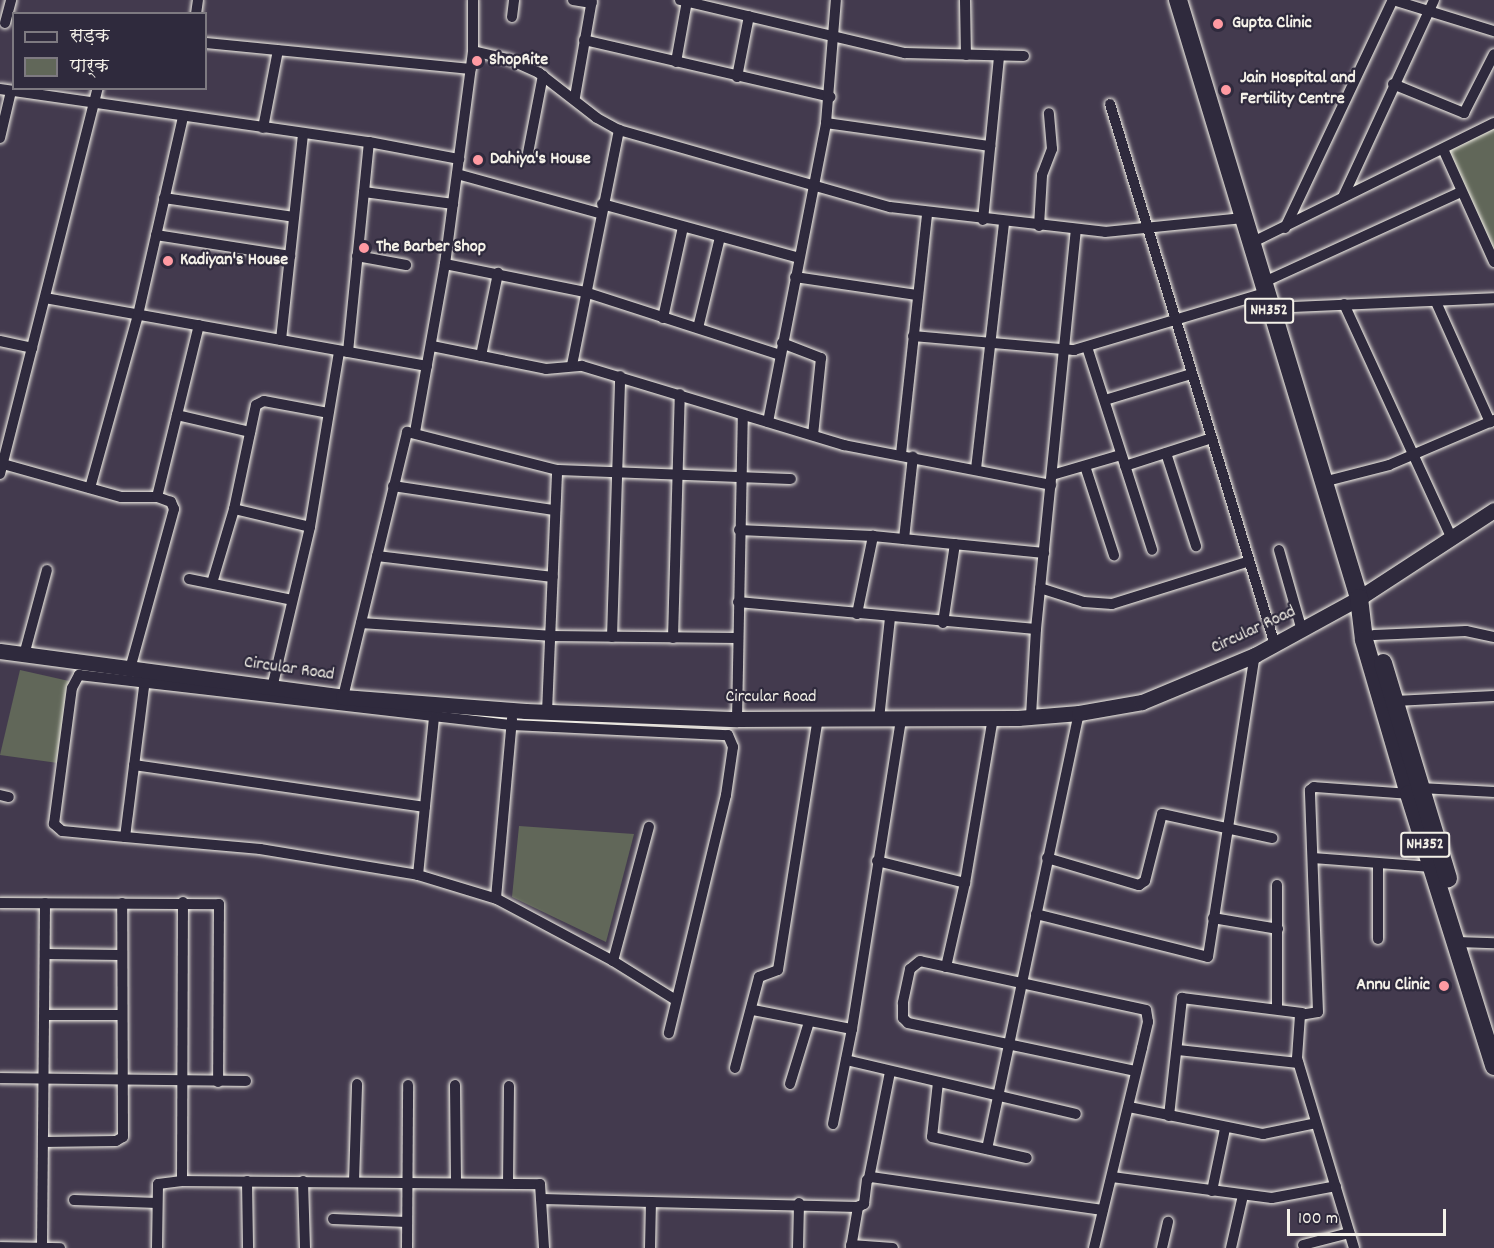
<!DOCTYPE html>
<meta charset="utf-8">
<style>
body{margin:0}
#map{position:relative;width:1494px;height:1248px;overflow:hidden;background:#433a4e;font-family:Dekko,"Playpen Sans Deva",sans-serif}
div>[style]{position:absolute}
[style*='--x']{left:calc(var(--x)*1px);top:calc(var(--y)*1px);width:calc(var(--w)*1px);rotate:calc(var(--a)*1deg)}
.green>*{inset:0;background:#616759}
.roads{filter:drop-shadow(0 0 2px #f4f1e8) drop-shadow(0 0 2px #f4f1e8)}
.minor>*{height:10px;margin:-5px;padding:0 5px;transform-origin:5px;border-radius:5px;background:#2f2a3d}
.secondary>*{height:15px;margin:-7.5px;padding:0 7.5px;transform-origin:7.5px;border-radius:7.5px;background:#2f2a3d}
.trunk>*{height:18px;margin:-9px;padding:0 9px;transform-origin:9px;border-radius:9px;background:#2f2a3d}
.dots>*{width:16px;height:16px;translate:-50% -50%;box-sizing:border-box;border:3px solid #2f2a3d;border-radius:50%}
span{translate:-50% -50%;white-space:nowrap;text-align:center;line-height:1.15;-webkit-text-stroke:4.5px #2f2a3d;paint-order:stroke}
.shield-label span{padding:2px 4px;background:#2f2a3d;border:2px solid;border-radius:4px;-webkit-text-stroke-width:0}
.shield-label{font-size:16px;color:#f4f1e8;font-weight:700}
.poi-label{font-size:18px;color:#f4f1e8;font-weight:700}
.left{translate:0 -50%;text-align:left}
.right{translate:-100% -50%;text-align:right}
.street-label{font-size:18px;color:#f4f1e8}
.legend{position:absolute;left:12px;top:12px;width:195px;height:78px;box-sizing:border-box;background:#2f2a3d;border:2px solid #7e7a81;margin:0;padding:8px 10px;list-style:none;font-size:18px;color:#f4f1e8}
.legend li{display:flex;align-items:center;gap:12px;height:30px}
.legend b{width:30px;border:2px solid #7e7a81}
.scale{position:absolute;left:1287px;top:1209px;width:159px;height:27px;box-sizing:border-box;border:3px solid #f4f1e8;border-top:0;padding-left:8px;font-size:18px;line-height:21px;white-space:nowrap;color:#f4f1e8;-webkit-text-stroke:4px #2f2a3d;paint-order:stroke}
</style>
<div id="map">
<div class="green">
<i style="clip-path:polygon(1494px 124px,1494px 253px,1443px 149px)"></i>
<i style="clip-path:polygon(20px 670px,69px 681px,58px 763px,0 755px)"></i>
<i style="clip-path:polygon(519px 826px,634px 834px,606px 942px,512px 897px)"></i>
</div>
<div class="roads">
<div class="minor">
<i style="--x:573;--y:0;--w:19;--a:9"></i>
<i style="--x:680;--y:0;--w:231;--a:13.3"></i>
<i style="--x:905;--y:53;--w:119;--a:1.4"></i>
<i style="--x:965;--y:0;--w:55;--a:89"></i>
<i style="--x:1393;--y:0;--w:106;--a:17.1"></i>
<i style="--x:196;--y:14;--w:14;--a:-82"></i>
<i style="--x:512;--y:17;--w:17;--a:-83"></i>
<i style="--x:5;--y:23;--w:24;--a:-75"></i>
<i style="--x:584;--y:40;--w:253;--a:13"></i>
<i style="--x:206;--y:43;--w:266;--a:5.6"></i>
<i style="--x:473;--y:51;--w:36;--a:13"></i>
<i style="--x:508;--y:59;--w:34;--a:24"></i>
<i style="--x:539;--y:73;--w:73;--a:37.8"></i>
<i style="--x:597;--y:118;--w:25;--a:29"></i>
<i style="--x:619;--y:130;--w:282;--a:15.9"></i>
<i style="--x:890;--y:207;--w:216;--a:6.6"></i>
<i style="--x:1105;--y:232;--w:139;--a:-5.8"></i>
<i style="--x:676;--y:62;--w:62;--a:-79.8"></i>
<i style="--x:737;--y:77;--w:62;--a:-78.9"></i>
<i style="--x:1393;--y:84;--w:77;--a:22.2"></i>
<i style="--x:1464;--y:113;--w:66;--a:-63"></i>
<i style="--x:0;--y:89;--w:373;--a:8.2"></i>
<i style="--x:369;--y:142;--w:92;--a:10.7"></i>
<i style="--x:575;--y:97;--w:98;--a:-80.1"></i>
<i style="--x:1110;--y:104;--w:566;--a:73.04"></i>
<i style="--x:826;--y:123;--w:166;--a:8"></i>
<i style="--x:263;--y:128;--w:79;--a:-79.1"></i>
<i style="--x:0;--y:138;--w:48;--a:-76.8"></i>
<i style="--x:1443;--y:149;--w:124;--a:65.7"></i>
<i style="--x:528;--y:153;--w:79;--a:-79.1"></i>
<i style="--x:457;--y:174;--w:147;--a:15.4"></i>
<i style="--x:364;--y:192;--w:90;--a:7.7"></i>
<i style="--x:1343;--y:197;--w:217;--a:-65.2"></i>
<i style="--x:164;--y:198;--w:131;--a:8.3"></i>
<i style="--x:602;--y:204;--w:204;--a:15.3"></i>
<i style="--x:983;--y:220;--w:165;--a:-84.4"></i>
<i style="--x:1039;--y:226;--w:51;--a:-86.6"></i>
<i style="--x:1042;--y:175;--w:28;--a:-69"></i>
<i style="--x:1052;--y:149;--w:36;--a:-95"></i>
<i style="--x:1285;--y:228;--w:252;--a:-64.7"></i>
<i style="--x:156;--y:235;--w:136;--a:8.9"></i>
<i style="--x:1251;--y:243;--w:271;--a:-26.3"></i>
<i style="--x:357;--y:256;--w:50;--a:10.4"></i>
<i style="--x:445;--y:264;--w:143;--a:11.3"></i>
<i style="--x:585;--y:292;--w:205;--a:17.9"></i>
<i style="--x:795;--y:277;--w:123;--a:8.4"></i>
<i style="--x:1262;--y:283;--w:219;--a:-24.6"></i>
<i style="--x:45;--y:298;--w:388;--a:10.1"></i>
<i style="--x:1436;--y:302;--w:132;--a:65.8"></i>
<i style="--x:1344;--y:304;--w:256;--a:65.3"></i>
<i style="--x:1269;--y:308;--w:225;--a:-2.5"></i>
<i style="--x:663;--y:318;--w:93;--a:-77.6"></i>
<i style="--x:698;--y:328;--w:94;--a:-76.4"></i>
<i style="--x:913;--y:336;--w:162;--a:5"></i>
<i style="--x:1074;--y:350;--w:199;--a:-16.6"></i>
<i style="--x:281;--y:340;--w:208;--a:-83.9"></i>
<i style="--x:0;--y:341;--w:33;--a:12"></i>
<i style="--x:782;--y:343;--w:42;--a:21"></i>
<i style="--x:821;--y:358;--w:77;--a:95.9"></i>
<i style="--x:432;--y:346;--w:116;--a:11.4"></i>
<i style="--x:546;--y:369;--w:36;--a:-5"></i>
<i style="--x:582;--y:366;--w:274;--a:16.8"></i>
<i style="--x:844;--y:445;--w:211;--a:10.9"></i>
<i style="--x:1087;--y:347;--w:213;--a:72.2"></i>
<i style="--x:348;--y:352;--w:211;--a:-84.3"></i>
<i style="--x:481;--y:356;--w:85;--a:-78.4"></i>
<i style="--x:572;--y:365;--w:240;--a:-78.7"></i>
<i style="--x:1105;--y:400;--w:90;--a:-16.8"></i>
<i style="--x:177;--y:415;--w:75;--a:13.1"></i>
<i style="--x:768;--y:422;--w:305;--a:-79"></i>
<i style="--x:826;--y:123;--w:123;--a:-85.4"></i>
<i style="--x:415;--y:432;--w:171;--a:-79.9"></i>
<i style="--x:445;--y:264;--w:215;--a:-82.5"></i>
<i style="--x:473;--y:51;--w:51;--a:-90"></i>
<i style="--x:1166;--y:453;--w:98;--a:72.1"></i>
<i style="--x:901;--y:454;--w:241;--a:-83.8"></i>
<i style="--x:3;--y:464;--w:123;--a:15.6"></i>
<i style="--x:121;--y:497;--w:36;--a:0"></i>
<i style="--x:157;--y:497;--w:177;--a:-76.3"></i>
<i style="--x:1085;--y:466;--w:94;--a:72"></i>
<i style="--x:1125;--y:466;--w:88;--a:-17.8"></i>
<i style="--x:976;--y:469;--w:249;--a:-83.5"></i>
<i style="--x:0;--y:474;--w:398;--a:-75.8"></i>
<i style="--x:1052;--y:475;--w:72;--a:-16.2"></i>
<i style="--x:1323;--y:482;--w:68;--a:-14.4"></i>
<i style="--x:1389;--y:465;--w:114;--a:-23.2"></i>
<i style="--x:393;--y:486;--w:163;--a:8.5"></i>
<i style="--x:90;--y:488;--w:180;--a:-74.5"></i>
<i style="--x:138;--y:315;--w:203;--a:-77.2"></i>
<i style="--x:234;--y:509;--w:78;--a:13.3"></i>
<i style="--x:739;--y:530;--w:134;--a:2.6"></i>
<i style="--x:873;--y:536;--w:172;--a:5.7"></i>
<i style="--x:904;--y:539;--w:83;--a:-83.8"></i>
<i style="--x:1279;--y:550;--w:84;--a:74.1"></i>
<i style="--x:377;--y:556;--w:177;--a:6.8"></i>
<i style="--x:189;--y:579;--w:105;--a:11.5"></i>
<i style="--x:212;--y:583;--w:77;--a:-73.4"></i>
<i style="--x:234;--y:509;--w:106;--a:-78.1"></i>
<i style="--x:256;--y:405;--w:9;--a:-27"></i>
<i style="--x:264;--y:401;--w:65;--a:10.6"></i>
<i style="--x:1040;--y:588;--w:46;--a:17.7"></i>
<i style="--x:1084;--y:602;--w:28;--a:4"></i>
<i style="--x:1112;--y:604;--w:141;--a:-17.3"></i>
<i style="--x:738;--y:602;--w:299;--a:5.2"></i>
<i style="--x:857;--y:614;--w:80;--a:-78.4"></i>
<i style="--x:361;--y:623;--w:189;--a:3.9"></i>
<i style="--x:550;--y:636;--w:187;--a:0.6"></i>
<i style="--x:943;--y:623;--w:80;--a:-81.4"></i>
<i style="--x:1374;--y:635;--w:92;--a:-2.5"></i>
<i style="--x:1466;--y:631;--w:29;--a:12"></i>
<i style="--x:612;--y:637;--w:261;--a:-88.2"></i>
<i style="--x:673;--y:638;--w:244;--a:-88.4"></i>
<i style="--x:24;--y:655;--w:88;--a:-74.9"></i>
<i style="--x:130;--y:669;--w:166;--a:-74.6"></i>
<i style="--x:174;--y:509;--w:8;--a:-113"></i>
<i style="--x:171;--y:502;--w:15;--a:-160"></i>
<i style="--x:145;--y:679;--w:159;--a:97.2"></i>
<i style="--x:125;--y:837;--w:136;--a:5.1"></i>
<i style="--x:260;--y:849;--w:160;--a:9.3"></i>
<i style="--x:418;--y:875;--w:83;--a:16.9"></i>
<i style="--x:497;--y:899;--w:132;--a:28.1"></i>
<i style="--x:613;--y:961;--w:74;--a:31.8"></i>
<i style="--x:272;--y:688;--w:165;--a:-76.7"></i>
<i style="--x:310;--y:527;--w:178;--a:-80.6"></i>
<i style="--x:343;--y:697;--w:273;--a:-76.4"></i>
<i style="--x:407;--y:432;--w:155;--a:14.2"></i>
<i style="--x:557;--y:470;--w:234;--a:2.2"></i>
<i style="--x:1395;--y:701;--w:99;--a:-2.9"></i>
<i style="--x:547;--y:712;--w:242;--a:-87.6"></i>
<i style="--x:1031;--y:716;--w:87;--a:-86.7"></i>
<i style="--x:1036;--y:629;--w:401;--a:-84.3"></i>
<i style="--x:737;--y:719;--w:304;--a:-88.9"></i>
<i style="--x:879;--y:719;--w:103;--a:-83.8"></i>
<i style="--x:134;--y:765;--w:294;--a:8.2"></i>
<i style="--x:1421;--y:788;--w:73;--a:3.1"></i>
<i style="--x:0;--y:795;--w:9;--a:13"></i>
<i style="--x:125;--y:837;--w:63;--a:-174.6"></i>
<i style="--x:62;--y:831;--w:11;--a:-139"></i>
<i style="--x:54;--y:824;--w:137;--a:-82.5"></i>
<i style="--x:72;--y:688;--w:15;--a:-62"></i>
<i style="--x:79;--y:675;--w:436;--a:6.6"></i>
<i style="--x:512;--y:725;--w:216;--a:2.7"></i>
<i style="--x:728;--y:735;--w:13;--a:67"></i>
<i style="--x:733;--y:747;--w:49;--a:98.3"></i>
<i style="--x:726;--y:795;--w:245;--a:103.5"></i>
<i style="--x:1047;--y:858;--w:96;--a:16.4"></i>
<i style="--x:1139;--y:885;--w:7;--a:-34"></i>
<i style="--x:1145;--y:881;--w:69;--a:-75.8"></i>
<i style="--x:1162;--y:814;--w:113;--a:12.3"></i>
<i style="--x:1313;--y:858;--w:119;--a:4.3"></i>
<i style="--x:877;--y:861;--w:91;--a:14"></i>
<i style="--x:1378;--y:864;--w:75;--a:90"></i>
<i style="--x:418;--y:875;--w:159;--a:-84.2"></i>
<i style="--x:1277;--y:885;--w:122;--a:90"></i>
<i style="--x:496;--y:898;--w:180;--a:-84.9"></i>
<i style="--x:0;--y:903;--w:219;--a:0.3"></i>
<i style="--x:219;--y:904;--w:178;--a:90.3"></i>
<i style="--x:1036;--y:914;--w:177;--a:14"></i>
<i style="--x:1208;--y:957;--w:306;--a:-81.2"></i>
<i style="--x:1213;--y:918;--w:66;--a:9.6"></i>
<i style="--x:1457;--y:942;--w:37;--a:2"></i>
<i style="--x:45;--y:954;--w:76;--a:0.8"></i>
<i style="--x:613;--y:961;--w:139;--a:-75"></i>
<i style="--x:946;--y:967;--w:86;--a:-77.3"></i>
<i style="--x:965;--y:883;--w:167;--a:-80.4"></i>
<i style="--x:753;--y:1010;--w:101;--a:10.9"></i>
<i style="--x:45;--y:1015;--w:75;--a:0"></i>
<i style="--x:1178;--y:1050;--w:121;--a:6.2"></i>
<i style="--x:846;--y:1060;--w:236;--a:13.2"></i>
<i style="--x:735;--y:1068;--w:94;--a:-75.2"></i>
<i style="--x:759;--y:977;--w:20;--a:-20"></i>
<i style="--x:778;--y:970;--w:256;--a:-81"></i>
<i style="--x:0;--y:1078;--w:246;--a:0.7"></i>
<i style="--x:938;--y:1082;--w:55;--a:96.2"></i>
<i style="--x:932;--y:1137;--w:97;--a:12.5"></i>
<i style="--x:790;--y:1084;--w:65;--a:-73"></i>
<i style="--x:455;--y:1085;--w:98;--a:89.4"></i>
<i style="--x:1129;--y:1107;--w:137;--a:11.4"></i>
<i style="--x:1263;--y:1134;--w:54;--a:-11.7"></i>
<i style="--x:1169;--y:1116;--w:119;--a:-83.7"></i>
<i style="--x:1182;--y:998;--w:121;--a:7.1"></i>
<i style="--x:833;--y:1124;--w:97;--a:-78.7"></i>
<i style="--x:852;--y:1029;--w:314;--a:-81"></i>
<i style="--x:43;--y:1142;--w:73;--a:-0.8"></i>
<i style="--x:116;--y:1141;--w:8;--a:-30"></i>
<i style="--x:123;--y:1137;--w:234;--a:-90.2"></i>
<i style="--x:987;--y:1149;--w:446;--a:-78.1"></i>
<i style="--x:1112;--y:1177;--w:161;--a:7.5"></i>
<i style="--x:1272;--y:1198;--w:65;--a:-10.6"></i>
<i style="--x:869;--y:1178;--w:108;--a:-78.8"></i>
<i style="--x:182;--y:1181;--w:279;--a:-89.8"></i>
<i style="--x:247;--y:1181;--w:67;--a:89.1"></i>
<i style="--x:303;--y:1181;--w:67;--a:88.3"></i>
<i style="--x:354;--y:1182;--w:98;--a:-88.2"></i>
<i style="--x:508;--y:1183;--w:97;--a:-89.4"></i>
<i style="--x:1212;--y:1191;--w:63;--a:-78.2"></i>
<i style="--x:543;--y:1199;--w:108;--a:1.6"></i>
<i style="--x:74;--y:1200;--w:83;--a:2.1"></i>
<i style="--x:333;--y:1219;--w:74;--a:2.3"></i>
<i style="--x:851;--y:1245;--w:42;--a:4.1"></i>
<i style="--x:1303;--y:1245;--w:48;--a:-14.6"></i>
<i style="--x:0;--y:1247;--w:60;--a:1"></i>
<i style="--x:42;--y:1248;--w:345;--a:-89.5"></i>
<i style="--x:157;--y:1248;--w:64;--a:-89.1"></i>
<i style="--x:158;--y:1184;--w:24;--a:-7"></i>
<i style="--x:182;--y:1181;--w:358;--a:0.5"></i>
<i style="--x:540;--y:1184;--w:64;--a:86.4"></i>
<i style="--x:407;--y:1248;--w:163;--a:-89.6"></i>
<i style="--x:650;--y:1248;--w:46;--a:-88.8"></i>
<i style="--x:651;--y:1202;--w:207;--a:1.4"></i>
<i style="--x:858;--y:1207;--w:7;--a:-27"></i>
<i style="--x:864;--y:1204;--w:24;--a:-83"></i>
<i style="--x:867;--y:1180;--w:5;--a:-37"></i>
<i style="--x:871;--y:1177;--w:234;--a:8.1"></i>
<i style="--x:798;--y:1248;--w:45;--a:-88.7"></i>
<i style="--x:851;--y:1248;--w:42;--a:-80.3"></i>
<i style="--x:1094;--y:1248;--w:206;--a:-76.5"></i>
<i style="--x:1142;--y:1048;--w:27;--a:-77"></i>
<i style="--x:1148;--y:1022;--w:12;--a:-99"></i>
<i style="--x:1146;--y:1010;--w:231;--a:-167.8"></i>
<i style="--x:920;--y:961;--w:13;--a:141"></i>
<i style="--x:910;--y:969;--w:35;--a:102"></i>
<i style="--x:903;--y:1003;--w:15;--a:90"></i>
<i style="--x:903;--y:1018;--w:7;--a:45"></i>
<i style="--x:908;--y:1023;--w:233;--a:11.9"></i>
<i style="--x:1162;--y:1248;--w:27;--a:-77"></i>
<i style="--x:1231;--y:1248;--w:54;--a:-77.2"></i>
<i style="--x:1354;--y:1248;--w:198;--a:-106.7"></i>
<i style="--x:1297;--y:1058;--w:43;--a:-86"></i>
<i style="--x:1300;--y:1015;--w:18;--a:-9"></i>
<i style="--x:1318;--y:1012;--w:222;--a:-92.1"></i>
<i style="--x:1310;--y:790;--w:5;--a:-37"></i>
<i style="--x:1314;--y:787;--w:95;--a:4.2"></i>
</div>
<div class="secondary">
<i style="--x:0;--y:651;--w:346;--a:7.6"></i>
<i style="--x:343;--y:697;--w:183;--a:4.4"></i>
<i style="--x:525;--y:711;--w:212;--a:2.2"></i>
<i style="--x:737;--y:719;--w:281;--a:-0.2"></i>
<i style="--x:1018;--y:718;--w:61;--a:-4.7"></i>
<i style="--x:1079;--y:713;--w:64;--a:-9.9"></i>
<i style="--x:1142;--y:702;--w:122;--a:-22.6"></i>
<i style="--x:1255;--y:655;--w:119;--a:-28.7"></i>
<i style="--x:1359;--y:598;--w:161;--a:-33.1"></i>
</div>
<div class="trunk">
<i style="--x:1178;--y:0;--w:625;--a:73.16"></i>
<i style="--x:1359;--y:598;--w:42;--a:83.2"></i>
<i style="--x:1364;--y:640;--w:160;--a:73.7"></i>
<i style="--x:1409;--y:794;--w:285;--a:72.6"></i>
<i style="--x:1383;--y:663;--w:225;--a:73.2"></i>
</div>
</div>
<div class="dots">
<i style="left:1218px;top:24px;background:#ff9aa2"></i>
<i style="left:477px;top:61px;background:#ff9aa2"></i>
<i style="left:1226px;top:90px;background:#ff9aa2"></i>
<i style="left:478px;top:160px;background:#ff9aa2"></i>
<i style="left:364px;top:248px;background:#ff9aa2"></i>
<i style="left:168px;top:261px;background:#ff9aa2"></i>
<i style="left:1444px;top:986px;background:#ff9aa2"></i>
</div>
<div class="shield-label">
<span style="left:1269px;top:311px">NH352</span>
<span style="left:1425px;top:845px">NH352</span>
</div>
<div class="poi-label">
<span class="left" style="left:1232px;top:24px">Gupta Clinic</span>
<span class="left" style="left:489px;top:61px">ShopRite</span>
<span class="left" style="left:1240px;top:90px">Jain Hospital and<br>Fertility Centre</span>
<span class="left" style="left:490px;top:160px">Dahiya's House</span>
<span class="left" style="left:376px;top:248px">The Barber Shop</span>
<span class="left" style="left:180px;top:261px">Kadiyan's House</span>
<span class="right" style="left:1430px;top:986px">Annu Clinic</span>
</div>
<div class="street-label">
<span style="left:1254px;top:631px;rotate:-25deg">Circular Road</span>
<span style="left:289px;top:670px;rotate:8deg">Circular Road</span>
<span style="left:771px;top:698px">Circular Road</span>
</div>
<ul class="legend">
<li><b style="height:8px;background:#2f2a3d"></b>सड़क</li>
<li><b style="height:16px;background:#616759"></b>पार्क</li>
</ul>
<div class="scale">100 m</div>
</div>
